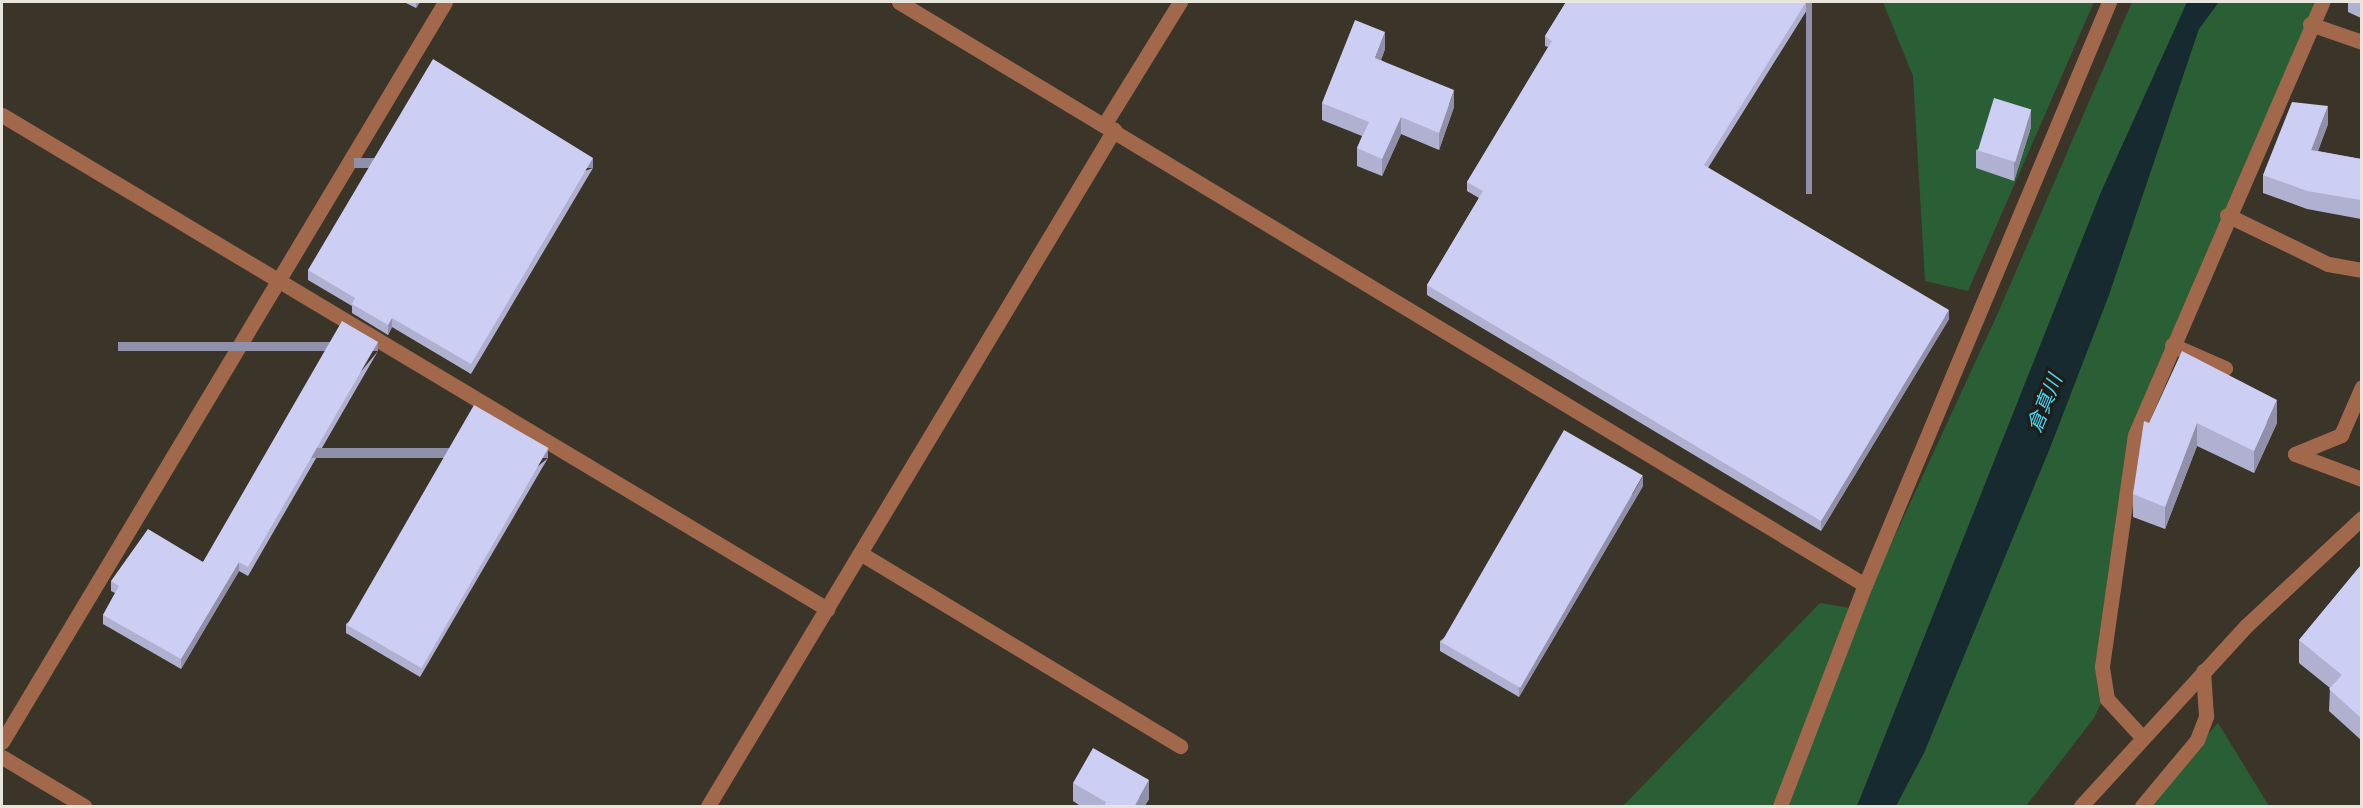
<!DOCTYPE html>
<meta charset="utf-8">
<style>
body{margin:0}
#map{position:relative;width:2363px;height:808px;overflow:hidden;background:#3b3529;font-family:"Archivo Narrow","Noto Sans JP",sans-serif}
div>[style]{position:absolute}
[style*='--x']{left:calc(var(--x)*1px);top:calc(var(--y)*1px);width:calc(var(--w)*1px);rotate:calc(var(--a)*1deg)}
.green>*{inset:0;background:#2a5f35}
.water>*{inset:0;background:#172a2f}
.minor>*{height:15px;margin:-7.5px;padding:0 7.5px;transform-origin:7.5px;border-radius:7.5px;background:#a2684c}
.wall>*{inset:0;background:#b0b1d1}
.shaded-wall>*{inset:0;background:#9090aa;transform-origin:0 0}
.building>*{inset:0;background:#cdcef3;transform-origin:0 0}
span{translate:-50% -50%;white-space:nowrap;text-align:center;line-height:1.15;-webkit-text-stroke:6px #201d17;paint-order:stroke}
.water-label{font-size:20px;color:#47d8f7;font-style:italic}
.frame{position:absolute;inset:0;border:3px solid #e8e5dd;pointer-events:none}
</style>
<div id="map">
<div class="green">
<i style="clip-path:polygon(1883px 2px,2094px 2px,1968px 291px,1925px 281px,1913px 76px)"></i>
<i style="clip-path:polygon(2132px 2px,2322px 2px,2135px 435px,2106px 693px,2094px 718px,2026px 806px,1780px 806px,1804px 741px,1772px 806px,1623px 806px,1820px 603px,1856px 609px,1833px 670px,1998px 313px)"></i>
<i style="clip-path:polygon(2218px 723px,2269px 806px,2143px 806px)"></i>
</div>
<div class="water">
<i style="clip-path:polygon(2187px 2px,2219px 2px,2199px 29px,2109px 295px,2050px 448px,1924px 753px,1896px 806px,1857px 806px,2101px 192px)"></i>
</div>
<div class="minor">
<i style="--x:899;--y:2;--w:1128;--a:31.11"></i>
<i style="--x:2310;--y:24;--w:55;--a:19.1"></i>
<i style="--x:2;--y:115;--w:962;--a:30.91"></i>
<i style="--x:1104;--y:125;--w:145;--a:-58.3"></i>
<i style="--x:2227;--y:215;--w:112;--a:25.9"></i>
<i style="--x:2328;--y:264;--w:35;--a:10"></i>
<i style="--x:2172;--y:345;--w:58;--a:23.5"></i>
<i style="--x:2295;--y:454;--w:50;--a:-22.4"></i>
<i style="--x:2341;--y:435;--w:52;--a:-66.4"></i>
<i style="--x:2295;--y:454;--w:72;--a:20.5"></i>
<i style="--x:860;--y:553;--w:374;--a:31.1"></i>
<i style="--x:2141;--y:736;--w:50;--a:-132.6"></i>
<i style="--x:2107;--y:699;--w:33;--a:-99"></i>
<i style="--x:2102;--y:666;--w:233;--a:-81.9"></i>
<i style="--x:2135;--y:435;--w:472;--a:-66.6"></i>
<i style="--x:2;--y:742;--w:862;--a:-59.09"></i>
<i style="--x:2;--y:757;--w:96;--a:30.9"></i>
<i style="--x:708;--y:806;--w:789;--a:-59.01"></i>
<i style="--x:1780;--y:806;--w:237;--a:-69"></i>
<i style="--x:1865;--y:585;--w:632;--a:-67.29"></i>
<i style="--x:2081;--y:806;--w:244;--a:-47.5"></i>
<i style="--x:2246;--y:626;--w:158;--a:-43"></i>
<i style="--x:2142;--y:806;--w:86;--a:-50.2"></i>
<i style="--x:2197;--y:740;--w:26;--a:-69"></i>
<i style="--x:2206;--y:716;--w:45;--a:-93.8"></i>
</div>
<div class="wall">
<i style="clip-path:polygon(404px 2px,420px 2px,416px 8px)"></i>
<i style="clip-path:polygon(1566px 2px,1812px 2px,1708px 168px,1949px 319px,1821px 531px,1427px 295px,1427px 285px,1479px 198px,1467px 191px,1467px 182px,1548px 47px,1545px 46px,1545px 36px)"></i>
<i style="clip-path:polygon(2348px 2px,2361px 2px,2361px 18px,2348px 12px)"></i>
<i style="clip-path:polygon(1385px 49px,1381px 60px,1454px 107px,1439px 150px,1401px 134px,1382px 176px,1357px 166px,1357px 148px,1362px 136px,1322px 120px,1322px 103px)"></i>
<i style="clip-path:polygon(2328px 124px,2318px 151px,2361px 159px,2361px 219px,2307px 209px,2263px 193px,2263px 175px)"></i>
<i style="clip-path:polygon(2031px 127px,2014px 181px,1976px 168px,1976px 150px)"></i>
<i style="clip-path:polygon(593px 168px,471px 374px,392px 327px,388px 335px,352px 313px,352px 306px,308px 280px,308px 270px)"></i>
<i style="clip-path:polygon(378px 351px,248px 576px,239px 571px,181px 669px,103px 624px,103px 615px,115px 593px,111px 591px,111px 581px,203px 562px)"></i>
<i style="clip-path:polygon(2149px 423px,2277px 423px,2254px 473px,2197px 446px,2165px 529px,2133px 517px,2133px 494px)"></i>
<i style="clip-path:polygon(548px 458px,420px 677px,346px 633px,346px 624px)"></i>
<i style="clip-path:polygon(1643px 486px,1519px 697px,1440px 651px,1440px 641px)"></i>
<i style="clip-path:polygon(2361px 565px,2361px 740px,2329px 711px,2330px 688px,2299px 663px,2299px 640px)"></i>
<i style="clip-path:polygon(1073px 783px,1149px 799px,1144px 807px,1082px 807px,1073px 801px)"></i>
</div>
<div class="shaded-wall">
<i style="clip-path:polygon(416px 2px,420px 2px,416px 8px)"></i>
<i style="left:1806px;top:2px;width:6px;height:192px"></i>
<i style="clip-path:polygon(1385px 32px,1385px 49px,1375px 75px,1375px 58px)"></i>
<i style="clip-path:polygon(1454px 90px,1454px 107px,1439px 150px,1439px 133px)"></i>
<i style="clip-path:polygon(2328px 106px,2328px 124px,2311px 168px,2311px 150px)"></i>
<i style="clip-path:polygon(2031px 109px,2031px 127px,2014px 181px,2014px 163px)"></i>
<i style="clip-path:polygon(1401px 117px,1401px 134px,1382px 176px,1382px 159px)"></i>
<i style="left:593px;top:158px;width:10px;height:239px;rotate:90deg"></i>
<i style="clip-path:polygon(1949px 310px,1949px 319px,1821px 531px,1821px 521px)"></i>
<i style="clip-path:polygon(392px 318px,392px 327px,388px 335px,388px 325px)"></i>
<i style="left:378px;top:342px;width:9px;height:260px;rotate:90deg"></i>
<i style="clip-path:polygon(2277px 400px,2277px 423px,2254px 473px,2254px 451px)"></i>
<i style="clip-path:polygon(2197px 423px,2197px 446px,2165px 529px,2165px 507px)"></i>
<i style="left:548px;top:448px;width:10px;height:254px;rotate:90deg"></i>
<i style="clip-path:polygon(1643px 476px,1643px 486px,1519px 697px,1519px 688px)"></i>
<i style="clip-path:polygon(239px 562px,239px 571px,181px 669px,181px 659px)"></i>
<i style="clip-path:polygon(1149px 780px,1149px 799px,1144px 807px,1134px 807px)"></i>
</div>
<div class="building">
<i style="clip-path:polygon(1566px 2px,1806px 2px,1704px 165px,1949px 310px,1821px 521px,1427px 285px,1483px 191px,1467px 182px,1552px 41px,1545px 36px)"></i>
<i style="clip-path:polygon(1355px 20px,1385px 32px,1375px 58px,1454px 90px,1439px 133px,1401px 117px,1382px 159px,1357px 148px,1369px 122px,1322px 103px)"></i>
<i style="clip-path:polygon(433px 59px,593px 158px,471px 364px,392px 318px,388px 325px,352px 304px,355px 298px,308px 270px)"></i>
<i style="left:1994px;top:98px;width:39px;height:55px;rotate:17deg"></i>
<i style="clip-path:polygon(2292px 102px,2328px 106px,2311px 150px,2361px 159px,2361px 200px,2307px 191px,2263px 175px)"></i>
<i style="clip-path:polygon(342px 321px,378px 342px,248px 567px,239px 562px,181px 659px,103px 615px,119px 586px,111px 581px,148px 529px,203px 562px)"></i>
<i style="clip-path:polygon(2182px 351px,2277px 400px,2254px 451px,2197px 423px,2165px 507px,2133px 494px,2144px 421px,2149px 423px)"></i>
<i style="left:474px;top:405px;width:86px;height:254px;rotate:30deg"></i>
<i style="left:1564px;top:430px;width:91px;height:245px;rotate:30deg"></i>
<i style="clip-path:polygon(2361px 565px,2361px 718px,2329px 689px,2342px 675px,2299px 640px)"></i>
<i style="clip-path:polygon(1093px 748px,1149px 780px,1134px 807px,1104px 807px,1106px 802px,1073px 783px)"></i>
</div>
<div class="water-label">
<span style="left:2044px;top:403px;rotate:-68deg">倉真川</span>
</div>
<div class="frame"></div>
</div>
